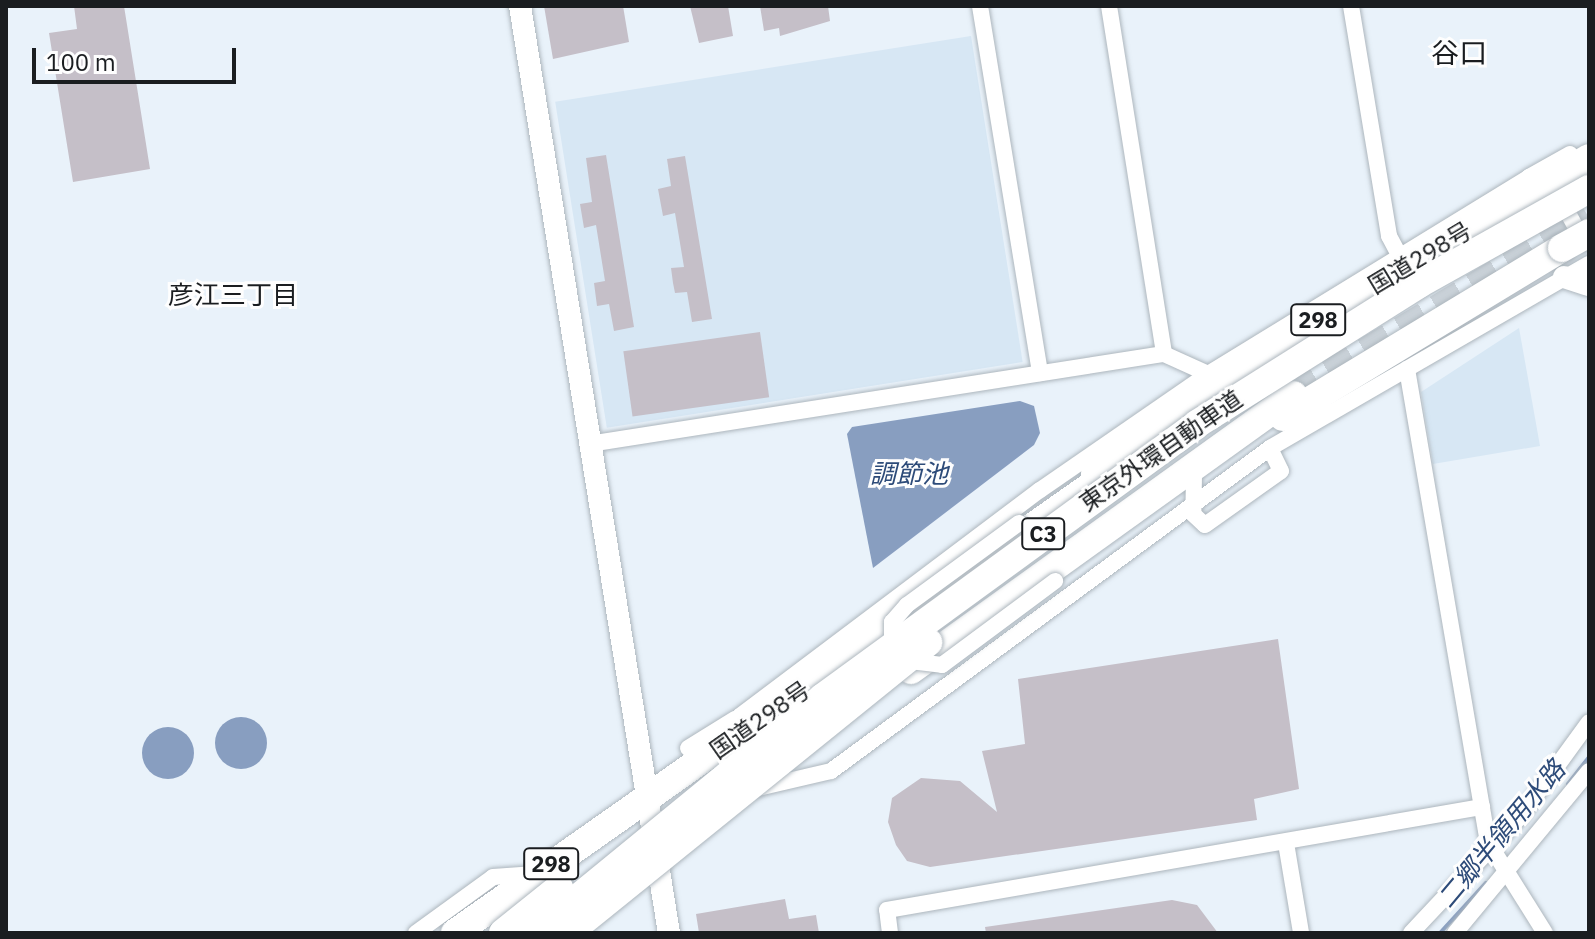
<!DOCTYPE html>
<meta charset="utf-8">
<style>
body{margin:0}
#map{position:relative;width:1595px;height:939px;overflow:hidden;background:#e9f2fa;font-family:"IBM Plex Sans","Noto Sans JP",sans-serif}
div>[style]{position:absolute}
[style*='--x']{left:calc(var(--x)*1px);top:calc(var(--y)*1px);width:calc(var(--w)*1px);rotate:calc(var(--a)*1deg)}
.built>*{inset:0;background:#d7e7f4;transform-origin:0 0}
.water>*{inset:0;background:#889ec0}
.round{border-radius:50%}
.stream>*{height:4px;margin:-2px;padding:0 2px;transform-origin:2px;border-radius:2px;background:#889ec0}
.building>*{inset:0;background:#c5bfc8;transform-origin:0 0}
.highway-tunnel>*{height:28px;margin-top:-14px;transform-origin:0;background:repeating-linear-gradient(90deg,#cad2d9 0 28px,transparent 0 42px)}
.roads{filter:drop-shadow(0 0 2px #adb6bd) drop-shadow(0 0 2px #adb6bd)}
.street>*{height:16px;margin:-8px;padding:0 8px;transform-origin:8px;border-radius:8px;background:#fff}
.secondary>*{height:22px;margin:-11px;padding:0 11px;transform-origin:11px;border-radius:11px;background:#fff}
.highway>*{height:28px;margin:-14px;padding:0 14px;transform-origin:14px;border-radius:14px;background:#fff}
.bridges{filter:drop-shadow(0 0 2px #adb6bd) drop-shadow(0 0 2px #adb6bd)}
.street-bridge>*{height:16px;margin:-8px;padding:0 8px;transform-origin:8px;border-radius:8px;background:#fff}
.highway-bridge>*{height:28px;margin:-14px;padding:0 14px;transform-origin:14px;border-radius:14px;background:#fff}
span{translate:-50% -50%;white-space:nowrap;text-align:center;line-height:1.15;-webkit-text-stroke:6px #fefefe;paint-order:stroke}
.shield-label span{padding:2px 6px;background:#fefefe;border:2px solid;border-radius:6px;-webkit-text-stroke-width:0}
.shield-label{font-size:22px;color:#1a1d20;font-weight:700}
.street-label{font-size:24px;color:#1a1d20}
.neighbourhood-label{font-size:26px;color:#1a1d20}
.water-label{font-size:26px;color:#2d4b79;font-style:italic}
.quarter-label{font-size:28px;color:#1a1d20}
.frame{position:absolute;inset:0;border:8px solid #1a1d20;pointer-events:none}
.scale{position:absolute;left:32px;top:48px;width:204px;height:36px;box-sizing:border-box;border:4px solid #1a1d20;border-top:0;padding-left:10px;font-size:24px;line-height:28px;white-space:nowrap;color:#1a1d20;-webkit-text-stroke:6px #fefefe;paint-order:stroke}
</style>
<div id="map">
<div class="built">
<i style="left:971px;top:36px;width:330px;height:421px;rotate:81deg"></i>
<i style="clip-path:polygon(1519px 328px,1540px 446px,1433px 464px,1421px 392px)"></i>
</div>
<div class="water">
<i style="clip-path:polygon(1020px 401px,1034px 406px,1040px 433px,1034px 445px,873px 568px,847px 434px,852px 427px)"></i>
<i class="round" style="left:215px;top:717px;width:52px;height:52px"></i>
<i class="round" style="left:142px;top:727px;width:52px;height:52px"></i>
</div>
<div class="stream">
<i style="--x:1568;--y:784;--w:34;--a:-52"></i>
<i style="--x:1440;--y:933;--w:68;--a:-47.4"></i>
</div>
<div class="building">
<i style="clip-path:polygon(74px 6px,124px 6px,150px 169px,73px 182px,49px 33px,77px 29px)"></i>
<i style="clip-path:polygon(544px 6px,623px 6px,629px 42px,553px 59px)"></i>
<i style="clip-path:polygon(690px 6px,728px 6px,733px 36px,699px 43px)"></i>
<i style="clip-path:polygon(760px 6px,828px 6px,830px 21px,780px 36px,779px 28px,764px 31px)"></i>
<i style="clip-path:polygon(606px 155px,634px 327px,614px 331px,609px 304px,597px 306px,594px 283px,605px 281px,596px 225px,584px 228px,580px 204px,592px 202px,586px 158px)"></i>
<i style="clip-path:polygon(685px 156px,712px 319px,692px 322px,687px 292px,675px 293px,673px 283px,671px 268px,684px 267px,675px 213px,663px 216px,658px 189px,671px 186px,667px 159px)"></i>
<i style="left:760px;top:332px;width:66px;height:138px;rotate:82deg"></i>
<i style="clip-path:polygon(1278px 639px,1299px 789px,1254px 799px,1257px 820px,930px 867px,907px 861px,896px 845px,888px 822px,892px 798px,921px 778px,960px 781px,997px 812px,982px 751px,1025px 744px,1018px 679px)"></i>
<i style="clip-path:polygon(785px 899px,789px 919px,816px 915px,819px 933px,699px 933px,696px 914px)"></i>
<i style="clip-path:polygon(1172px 900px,1197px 905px,1218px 933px,986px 933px,985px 927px)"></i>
</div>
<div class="highway-tunnel">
<i style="--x:1293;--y:395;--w:345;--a:-30.9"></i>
</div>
<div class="roads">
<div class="street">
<i style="--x:980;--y:6;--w:372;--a:80.7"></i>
<i style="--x:1109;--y:6;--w:352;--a:81"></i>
<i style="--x:1351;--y:6;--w:233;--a:80.6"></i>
<i style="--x:1389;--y:236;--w:21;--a:62"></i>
<i style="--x:1529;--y:177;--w:47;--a:-29.3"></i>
<i style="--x:1559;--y:197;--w:51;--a:60.9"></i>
<i style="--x:1407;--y:369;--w:480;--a:80.3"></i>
<i style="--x:1488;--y:842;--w:107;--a:57.9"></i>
<i style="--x:589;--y:444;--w:582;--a:-8.9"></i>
<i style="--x:1164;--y:354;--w:48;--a:24.4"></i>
<i style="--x:1194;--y:475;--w:39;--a:91"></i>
<i style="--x:1193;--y:514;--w:16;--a:43"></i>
<i style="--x:1205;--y:525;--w:93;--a:-35.4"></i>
<i style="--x:1281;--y:471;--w:25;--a:-116"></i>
<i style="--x:727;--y:734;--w:22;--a:-54"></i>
<i style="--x:740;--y:716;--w:376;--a:-37"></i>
<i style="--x:1040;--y:490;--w:204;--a:-34.6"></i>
<i style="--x:1208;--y:374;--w:377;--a:-31.5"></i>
<i style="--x:1529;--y:177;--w:18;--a:16"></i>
<i style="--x:688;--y:748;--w:55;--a:-31.7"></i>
<i style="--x:758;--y:788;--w:75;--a:-13.1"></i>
<i style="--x:831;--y:771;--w:545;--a:-36.34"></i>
<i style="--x:1270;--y:448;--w:368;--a:-30"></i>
<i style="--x:1286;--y:843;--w:91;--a:80.5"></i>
<i style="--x:416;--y:933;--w:95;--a:-36"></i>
<i style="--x:493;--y:877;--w:39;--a:-4"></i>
<i style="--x:890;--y:933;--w:23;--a:-97"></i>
<i style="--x:887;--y:910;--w:604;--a:-9.82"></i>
<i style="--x:1411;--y:933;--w:159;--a:-46.8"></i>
<i style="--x:1520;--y:817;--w:117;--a:-54"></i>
<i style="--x:1455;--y:933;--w:210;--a:-50.4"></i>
</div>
<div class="secondary">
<i style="--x:520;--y:6;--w:939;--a:80.87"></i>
<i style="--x:1564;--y:277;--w:26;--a:18"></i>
</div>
<div class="highway">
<i style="--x:1283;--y:417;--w:326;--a:-31.2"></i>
<i style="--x:1095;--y:474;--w:273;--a:-34.6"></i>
<i style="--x:1320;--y:319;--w:313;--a:-30.9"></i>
<i style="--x:911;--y:670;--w:471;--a:-35.7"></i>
<i style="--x:455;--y:933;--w:807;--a:-35.11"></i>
</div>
</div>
<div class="bridges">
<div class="street-bridge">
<i style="--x:1019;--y:523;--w:139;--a:143.8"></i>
<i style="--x:907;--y:605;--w:23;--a:131"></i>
<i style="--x:892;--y:622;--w:16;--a:90"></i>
<i style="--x:892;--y:638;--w:29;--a:52"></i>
<i style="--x:910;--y:661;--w:32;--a:7"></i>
<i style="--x:942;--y:665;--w:141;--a:-36.6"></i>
</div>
<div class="highway-bridge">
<i style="--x:1562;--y:248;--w:31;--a:-29"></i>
<i style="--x:503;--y:933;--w:72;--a:-38.8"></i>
<i style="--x:535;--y:933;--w:372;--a:-39.3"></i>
<i style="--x:823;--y:697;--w:463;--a:-36.1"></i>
<i style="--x:1197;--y:424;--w:262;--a:-32.2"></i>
<i style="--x:1419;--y:284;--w:195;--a:-29.2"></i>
<i style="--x:568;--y:933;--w:463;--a:-38.9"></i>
</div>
</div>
<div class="shield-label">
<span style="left:1318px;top:320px">298</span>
<span style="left:1043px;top:534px">C3</span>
<span style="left:551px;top:864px">298</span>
</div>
<div class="street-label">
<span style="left:1420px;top:258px;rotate:-31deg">国道298号</span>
<span style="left:1161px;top:451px;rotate:-35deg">東京外環自動車道</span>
<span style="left:760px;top:720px;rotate:-35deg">国道298号</span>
</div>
<div class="neighbourhood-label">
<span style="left:233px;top:295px">彦江三丁目</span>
</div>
<div class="water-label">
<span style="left:909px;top:474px">調節池</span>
<span style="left:1501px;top:834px;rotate:-50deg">二郷半領用水路</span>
</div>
<div class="quarter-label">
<span style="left:1459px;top:53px">谷口</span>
</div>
<div class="frame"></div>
<div class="scale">100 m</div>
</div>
